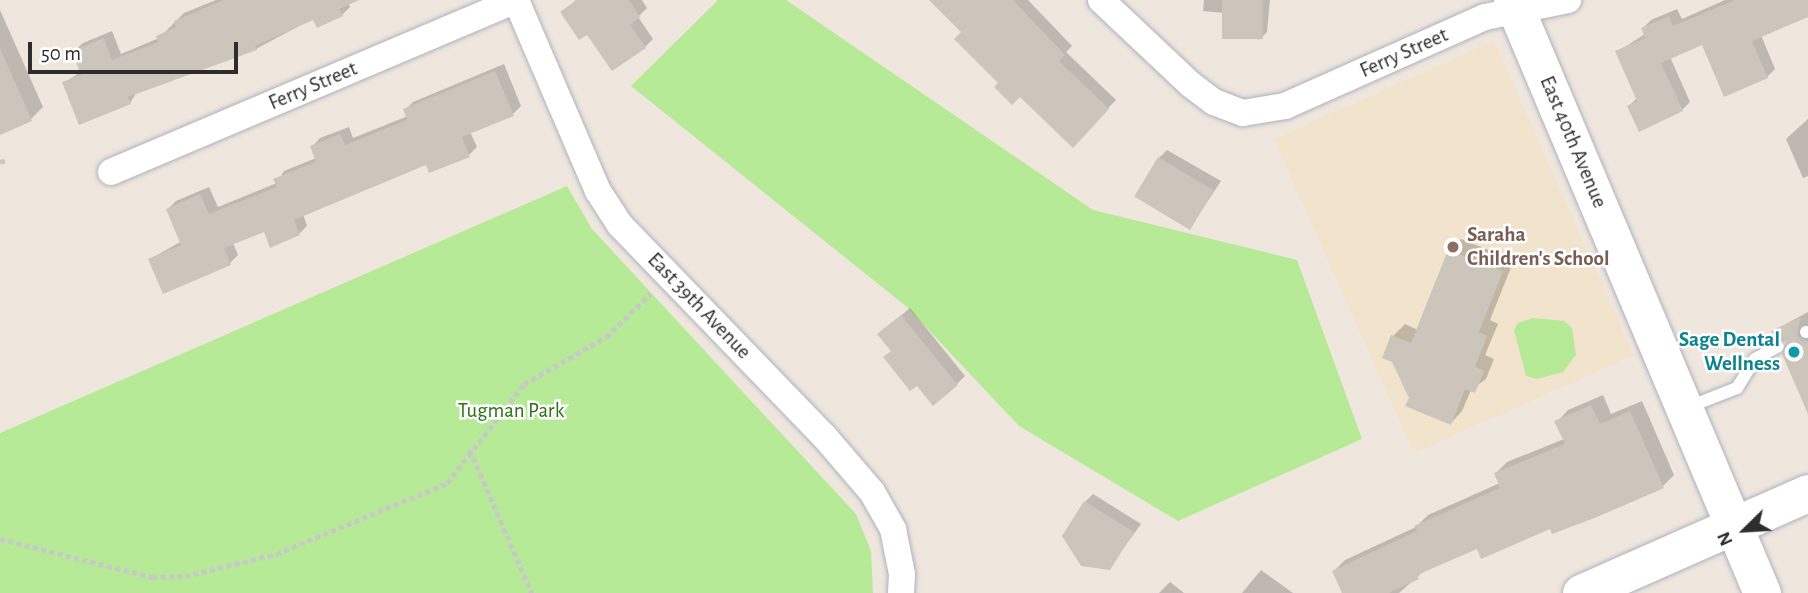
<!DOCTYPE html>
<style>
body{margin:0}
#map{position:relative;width:1808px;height:593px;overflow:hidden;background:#efe7de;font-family:"Alegreya Sans",sans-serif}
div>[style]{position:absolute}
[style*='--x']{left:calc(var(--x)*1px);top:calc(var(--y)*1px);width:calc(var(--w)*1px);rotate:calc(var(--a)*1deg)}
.education>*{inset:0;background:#f2e4cc;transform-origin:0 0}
.green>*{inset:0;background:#b7ea96}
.shadow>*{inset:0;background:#0003}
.building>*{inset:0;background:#cbc5bc;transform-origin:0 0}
.path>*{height:4.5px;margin-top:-2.25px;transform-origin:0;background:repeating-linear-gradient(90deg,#c8c8c8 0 5px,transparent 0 8.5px)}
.roads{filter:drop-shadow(0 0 2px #aeb2bd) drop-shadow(0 0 2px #aeb2bd)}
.lane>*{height:12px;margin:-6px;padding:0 6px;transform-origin:6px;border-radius:6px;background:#fff}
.street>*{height:26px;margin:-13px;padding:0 13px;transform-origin:13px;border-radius:13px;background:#fff}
.secondary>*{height:37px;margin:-18.5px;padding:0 18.5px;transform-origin:18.5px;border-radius:18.5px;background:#fff}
.dots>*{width:19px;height:19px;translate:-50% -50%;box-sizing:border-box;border:4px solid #fff;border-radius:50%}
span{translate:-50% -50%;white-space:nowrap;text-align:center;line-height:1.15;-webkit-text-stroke:5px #fff;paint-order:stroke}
.street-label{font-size:21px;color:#2d2d2d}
.education-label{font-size:21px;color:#785e54;font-weight:700}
.left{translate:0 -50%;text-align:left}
.culture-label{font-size:21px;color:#0d838f;font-weight:700}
.right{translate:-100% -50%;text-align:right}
.park-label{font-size:21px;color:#2c7214}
.north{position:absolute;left:1710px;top:495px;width:70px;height:70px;-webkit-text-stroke:5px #fff;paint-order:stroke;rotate:246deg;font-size:19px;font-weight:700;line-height:28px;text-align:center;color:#2d2d2d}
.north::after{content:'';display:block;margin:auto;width:24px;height:32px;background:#2d2d2d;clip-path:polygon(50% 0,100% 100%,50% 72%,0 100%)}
.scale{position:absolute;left:28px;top:42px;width:210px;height:32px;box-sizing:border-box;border:4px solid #2d2d2d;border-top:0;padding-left:9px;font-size:21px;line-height:24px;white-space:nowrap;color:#2d2d2d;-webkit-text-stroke:5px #fff;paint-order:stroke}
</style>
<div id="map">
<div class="education">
<i style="left:1494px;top:41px;width:344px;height:241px;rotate:66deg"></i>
</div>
<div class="green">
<i style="clip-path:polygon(718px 0,786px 0,1093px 210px,1297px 260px,1362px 439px,1178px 521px,1019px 426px,907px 307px,631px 86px)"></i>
<i style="clip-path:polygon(567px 186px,592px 229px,856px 514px,871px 551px,873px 593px,0 593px,0 433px)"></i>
<i style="clip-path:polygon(1533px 318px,1564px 321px,1572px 328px,1576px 355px,1563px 372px,1537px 379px,1526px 376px,1514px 330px,1518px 323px)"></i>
</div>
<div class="shadow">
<i style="clip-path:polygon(216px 0,347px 0,350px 7px,342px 15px,314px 18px,256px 49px,137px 92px,130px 103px,64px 83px,82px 71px,74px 51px,83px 43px,112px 31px,121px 54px,159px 38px,184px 13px)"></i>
<i style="clip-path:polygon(576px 0,642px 0,647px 8px,638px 17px,653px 39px,645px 47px,587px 33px,562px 12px)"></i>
<i style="clip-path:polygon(931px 0,1028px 0,1072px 46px,1066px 52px,1116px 100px,1072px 146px,1020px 94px,1000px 83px,963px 32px)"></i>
<i style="clip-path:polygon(1204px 0,1270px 0,1267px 32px,1259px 40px,1223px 13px,1203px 11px)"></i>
<i style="clip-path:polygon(1725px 0,1808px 0,1808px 15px,1761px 35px,1775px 69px,1767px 77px,1703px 43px,1670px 57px,1690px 102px,1682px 110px,1629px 106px,1638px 97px,1617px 52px,1645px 34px,1643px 28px,1651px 20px,1677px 9px,1682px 19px)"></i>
<i style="clip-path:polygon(0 10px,43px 107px,31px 119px,0 133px)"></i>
<i style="clip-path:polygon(504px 64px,521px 106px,513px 114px,470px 132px,477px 147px,469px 155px,427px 163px,303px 214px,307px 226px,299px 234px,265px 230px,233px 243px,238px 255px,230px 263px,150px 259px,182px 241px,168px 209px,176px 201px,209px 187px,218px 207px,277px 183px,284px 171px,316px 158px,312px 147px,320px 138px,349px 127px,353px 138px,408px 116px,405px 110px,413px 102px)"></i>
<i style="clip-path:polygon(1808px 119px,1808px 176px,1803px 178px,1786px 139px)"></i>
<i style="clip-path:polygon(1167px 150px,1221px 181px,1190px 228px,1159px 158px)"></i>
<i style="clip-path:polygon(1461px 239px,1514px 260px,1490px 320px,1498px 324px,1485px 355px,1494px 359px,1486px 379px,1471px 390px,1462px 411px,1451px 423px,1411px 398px,1393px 336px,1405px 324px,1418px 330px,1449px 251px)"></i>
<i style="clip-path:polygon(910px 308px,965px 376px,957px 384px,879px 334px)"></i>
<i style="clip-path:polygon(1808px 312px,1808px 394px,1788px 341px,1773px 331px)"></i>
<i style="clip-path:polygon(1603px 395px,1611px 414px,1642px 401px,1674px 475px,1663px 486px,1597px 516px,1478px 547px,1426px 569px,1399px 593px,1344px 593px,1334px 571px,1345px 560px,1416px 527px,1428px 515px,1500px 483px,1496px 473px,1507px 462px,1564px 439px,1557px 422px,1568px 410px)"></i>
<i style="clip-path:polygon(1093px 494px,1141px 524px,1109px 568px,1085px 502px)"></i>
<i style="clip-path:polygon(1261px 570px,1293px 593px,1242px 593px)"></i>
<i style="clip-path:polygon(1170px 582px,1184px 593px,1159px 593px)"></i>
</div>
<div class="building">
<i style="clip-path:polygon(224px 0,359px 0,339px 9px,343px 16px,317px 28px,313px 20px,255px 46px,257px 50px,128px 97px,131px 104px,79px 125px,62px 82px,81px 75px,72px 51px,104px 38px,112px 60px,158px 42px,156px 36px,176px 27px,174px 21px)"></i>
<i style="clip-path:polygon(577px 0,629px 0,640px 17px,630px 25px,646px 48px,612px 71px,587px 35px,579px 40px,560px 12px)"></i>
<i style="clip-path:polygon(929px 0,1013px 0,1065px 55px,1059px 61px,1109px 109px,1073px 148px,1020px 97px,1012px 105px,994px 87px,998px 83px,954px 39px,961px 32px)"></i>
<i style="left:1222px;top:0;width:41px;height:39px"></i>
<i style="clip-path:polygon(1735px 0,1808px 0,1808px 17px,1752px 41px,1768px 78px,1724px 97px,1702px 45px,1661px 63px,1683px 111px,1639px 132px,1627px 106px,1637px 101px,1615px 51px,1645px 38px,1641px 28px,1669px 16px,1673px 26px)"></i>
<i style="clip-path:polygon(0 48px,32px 121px,0 135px)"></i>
<i style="clip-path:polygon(495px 71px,514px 116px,462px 137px,470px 157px,429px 173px,426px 165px,294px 220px,300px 235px,270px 248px,264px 232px,224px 248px,231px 265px,163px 294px,148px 259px,181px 245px,166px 209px,200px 194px,209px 214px,277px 187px,273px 179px,316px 162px,310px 146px,340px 134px,345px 145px,407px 120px,403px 109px)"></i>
<i style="left:1158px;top:157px;width:65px;height:46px;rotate:31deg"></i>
<i style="clip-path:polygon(1448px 250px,1503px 271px,1479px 332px,1487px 336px,1475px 367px,1484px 371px,1475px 393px,1465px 389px,1451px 425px,1405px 406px,1409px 398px,1392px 362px,1382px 358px,1391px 335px,1411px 343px)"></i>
<i style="clip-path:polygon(901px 315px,958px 385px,933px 406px,917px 386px,910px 391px,883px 357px,891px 351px,877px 334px)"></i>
<i style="clip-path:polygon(1800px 318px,1798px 336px,1808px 341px,1808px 414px,1782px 354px,1786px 342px,1775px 338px,1771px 331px)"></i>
<i style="clip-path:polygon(1591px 405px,1600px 424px,1630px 411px,1664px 488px,1597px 517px,1552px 534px,1550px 529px,1481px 559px,1477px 549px,1417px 575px,1419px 579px,1389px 593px,1342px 593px,1332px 571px,1417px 531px,1414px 526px,1500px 488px,1494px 473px,1565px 444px,1554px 421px)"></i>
<i style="clip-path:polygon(1084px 501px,1134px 532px,1110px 570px,1081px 566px,1062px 536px)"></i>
</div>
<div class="path">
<i style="--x:0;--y:162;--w:6;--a:-18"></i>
<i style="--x:470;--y:450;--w:156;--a:66.6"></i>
<i style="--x:0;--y:539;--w:157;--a:14"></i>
<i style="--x:152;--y:577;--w:33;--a:-2"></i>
<i style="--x:185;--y:576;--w:94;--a:-13.6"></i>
<i style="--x:276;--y:554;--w:185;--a:-22.5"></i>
<i style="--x:447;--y:483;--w:125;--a:-52.1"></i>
<i style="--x:524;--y:384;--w:95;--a:-29.8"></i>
<i style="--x:606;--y:337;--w:62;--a:-44.3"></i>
</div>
<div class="roads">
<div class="lane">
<i style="--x:1806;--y:332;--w:2;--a:0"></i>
<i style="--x:1686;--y:408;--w:55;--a:-21.4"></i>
<i style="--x:1737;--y:388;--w:34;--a:-58"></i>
<i style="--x:1755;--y:359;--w:26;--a:-29"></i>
</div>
<div class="street">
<i style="--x:516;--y:0;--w:208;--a:66.8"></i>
<i style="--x:598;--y:191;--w:40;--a:57.1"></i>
<i style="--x:620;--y:225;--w:293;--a:46"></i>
<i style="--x:824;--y:436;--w:74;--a:49.4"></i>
<i style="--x:872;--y:492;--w:43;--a:60.4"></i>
<i style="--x:893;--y:529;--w:46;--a:78.7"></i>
<i style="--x:902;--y:574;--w:19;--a:93"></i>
<i style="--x:1101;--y:0;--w:122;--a:43.3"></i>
<i style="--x:1190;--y:84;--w:30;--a:37"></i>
<i style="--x:1214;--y:102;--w:31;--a:21"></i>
<i style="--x:1243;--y:113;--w:43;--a:-9.5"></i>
<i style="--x:1285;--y:106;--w:219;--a:-24"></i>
<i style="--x:1485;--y:17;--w:85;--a:-11.6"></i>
<i style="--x:111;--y:172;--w:440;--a:-23"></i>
</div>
<div class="secondary">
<i style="--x:1512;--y:0;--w:644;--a:67.14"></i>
<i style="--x:1581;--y:593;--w:248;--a:-23.8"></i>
</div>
</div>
<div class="dots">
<i style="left:1453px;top:247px;background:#8d6e63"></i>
<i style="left:1794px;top:352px;background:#0f9aa8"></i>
</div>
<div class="street-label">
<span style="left:1404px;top:53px;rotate:-24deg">Ferry Street</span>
<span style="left:313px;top:86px;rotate:-23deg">Ferry Street</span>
<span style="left:1573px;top:142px;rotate:67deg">East 40th Avenue</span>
<span style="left:699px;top:306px;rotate:46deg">East 39th Avenue</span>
</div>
<div class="education-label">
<span class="left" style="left:1467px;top:247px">Saraha<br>Children's School</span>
</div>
<div class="culture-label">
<span class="right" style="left:1780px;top:352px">Sage Dental<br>Wellness</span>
</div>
<div class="park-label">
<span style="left:511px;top:411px">Tugman Park</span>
</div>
<div class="north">N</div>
<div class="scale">50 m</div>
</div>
